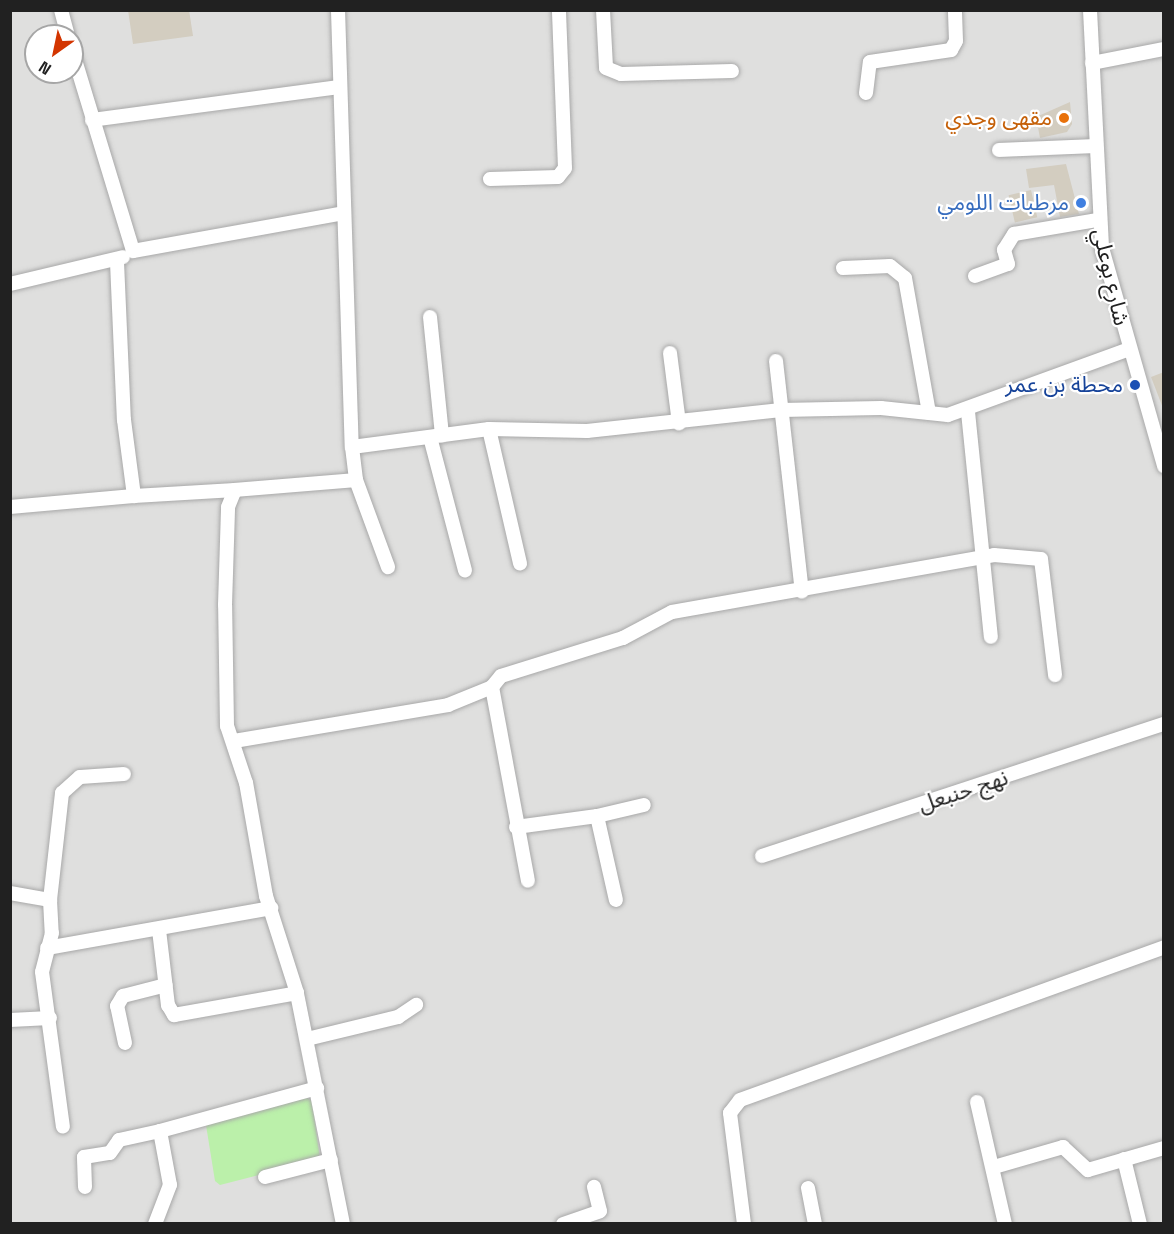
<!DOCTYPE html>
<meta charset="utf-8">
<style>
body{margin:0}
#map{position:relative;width:1174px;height:1234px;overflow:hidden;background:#f2f1e7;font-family:"Space Grotesk","Noto Sans Arabic",sans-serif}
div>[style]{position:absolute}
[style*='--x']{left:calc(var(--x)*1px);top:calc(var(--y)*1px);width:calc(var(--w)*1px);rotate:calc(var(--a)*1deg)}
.residential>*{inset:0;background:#dfdfde}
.grass>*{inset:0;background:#bbf0aa}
.building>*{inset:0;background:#d3cdc0;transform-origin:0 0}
.roads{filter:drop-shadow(0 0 2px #a8a8a8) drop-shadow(0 0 2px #a8a8a8)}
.minor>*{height:14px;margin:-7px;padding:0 7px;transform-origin:7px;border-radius:7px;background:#fff}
.dots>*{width:16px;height:16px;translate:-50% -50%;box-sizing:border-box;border:3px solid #fff;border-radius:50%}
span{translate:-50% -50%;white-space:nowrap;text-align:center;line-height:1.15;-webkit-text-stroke:4.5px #fff;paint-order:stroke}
.food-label{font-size:22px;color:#c56008}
.right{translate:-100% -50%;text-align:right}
.shop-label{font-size:22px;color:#366cbe}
.street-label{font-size:22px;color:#212121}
.transit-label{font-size:22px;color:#164399}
.frame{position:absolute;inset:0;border:12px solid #212121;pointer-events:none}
.north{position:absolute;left:24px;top:24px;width:60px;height:60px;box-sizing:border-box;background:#fff;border:2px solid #a6a6a6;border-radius:50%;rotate:213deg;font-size:16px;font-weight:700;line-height:24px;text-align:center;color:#212121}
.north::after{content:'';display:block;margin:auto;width:21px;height:27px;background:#d33500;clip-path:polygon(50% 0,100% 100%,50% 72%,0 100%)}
</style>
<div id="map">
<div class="residential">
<i style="clip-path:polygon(evenodd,10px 11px,1163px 11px,1163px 1223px,11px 1223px,10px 11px,36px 36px,72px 36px,72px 72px,36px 72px,36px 36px)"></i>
</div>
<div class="grass">
<i style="clip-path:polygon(304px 1096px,312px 1101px,320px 1159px,220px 1185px,215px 1181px,206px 1125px)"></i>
</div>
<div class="building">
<i style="clip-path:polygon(128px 10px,189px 10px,193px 36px,133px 44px)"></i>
<i style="clip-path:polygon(1070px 102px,1072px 124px,1067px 132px,1040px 138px,1036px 117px)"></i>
<i style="clip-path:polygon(1066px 164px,1079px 214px,1060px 217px,1054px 185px,1029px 188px,1026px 169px)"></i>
<i style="left:1031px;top:190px;width:28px;height:23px;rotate:77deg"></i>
<i style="clip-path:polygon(1164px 372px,1164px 408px,1163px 408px,1151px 377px)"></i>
</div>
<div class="roads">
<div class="minor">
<i style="--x:61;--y:10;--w:27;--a:75"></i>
<i style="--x:338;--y:10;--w:437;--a:88.2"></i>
<i style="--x:352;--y:447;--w:138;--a:-7.5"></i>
<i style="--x:489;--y:429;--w:98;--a:1.2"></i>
<i style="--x:587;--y:431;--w:195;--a:-6.2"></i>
<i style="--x:781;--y:410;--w:100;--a:-1.1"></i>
<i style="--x:881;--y:408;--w:67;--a:6"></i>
<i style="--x:948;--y:415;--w:193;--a:-20"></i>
<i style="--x:603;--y:10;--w:58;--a:87"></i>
<i style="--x:606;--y:68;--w:16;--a:22"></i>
<i style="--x:621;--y:74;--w:111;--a:-1.5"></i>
<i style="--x:1090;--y:10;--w:238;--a:87.1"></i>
<i style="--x:1102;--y:248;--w:227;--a:74.1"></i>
<i style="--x:72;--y:50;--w:210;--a:73.1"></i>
<i style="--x:133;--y:251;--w:214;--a:-10.2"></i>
<i style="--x:1092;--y:63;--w:73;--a:-11"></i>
<i style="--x:866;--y:93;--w:31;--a:-83"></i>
<i style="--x:870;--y:62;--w:82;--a:-8.4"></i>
<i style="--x:951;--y:50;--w:10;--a:-61"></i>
<i style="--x:956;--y:41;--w:31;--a:-92"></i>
<i style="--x:92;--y:120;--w:248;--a:-7.6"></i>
<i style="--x:999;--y:150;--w:96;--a:-2.4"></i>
<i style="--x:490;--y:179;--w:68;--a:-1.7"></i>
<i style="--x:558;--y:177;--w:11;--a:-52"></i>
<i style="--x:565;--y:168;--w:158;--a:-92.2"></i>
<i style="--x:117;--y:262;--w:158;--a:87.5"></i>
<i style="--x:124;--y:420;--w:77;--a:82.5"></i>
<i style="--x:134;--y:496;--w:101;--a:-3.4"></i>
<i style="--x:843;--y:268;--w:47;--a:-2.4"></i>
<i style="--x:890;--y:266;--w:19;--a:39"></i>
<i style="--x:905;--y:278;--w:137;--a:79.9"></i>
<i style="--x:975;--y:276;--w:35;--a:-20"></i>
<i style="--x:1008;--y:264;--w:15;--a:-106"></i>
<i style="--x:1004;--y:250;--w:19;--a:-58"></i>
<i style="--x:1014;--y:234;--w:85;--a:-9.5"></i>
<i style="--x:10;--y:284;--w:116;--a:-13.4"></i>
<i style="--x:430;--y:317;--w:119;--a:84.2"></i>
<i style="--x:670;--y:353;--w:71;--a:82.7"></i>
<i style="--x:776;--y:361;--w:232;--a:83.6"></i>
<i style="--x:968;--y:412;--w:226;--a:84.2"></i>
<i style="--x:489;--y:429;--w:138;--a:77"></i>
<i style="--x:430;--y:437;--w:138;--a:75.3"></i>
<i style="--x:352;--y:447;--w:33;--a:83"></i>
<i style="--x:356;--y:480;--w:93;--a:69.8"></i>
<i style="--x:10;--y:507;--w:124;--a:-5.1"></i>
<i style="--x:492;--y:687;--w:197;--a:79.5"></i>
<i style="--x:234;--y:741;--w:217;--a:-9.5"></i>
<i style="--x:448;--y:705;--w:48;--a:-22.2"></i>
<i style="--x:492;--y:687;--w:14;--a:-51"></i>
<i style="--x:501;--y:676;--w:128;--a:-17.3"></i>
<i style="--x:623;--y:638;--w:55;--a:-28"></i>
<i style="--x:672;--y:612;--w:327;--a:-10"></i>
<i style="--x:994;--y:555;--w:47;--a:4.9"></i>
<i style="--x:1041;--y:559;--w:117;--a:83.1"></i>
<i style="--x:597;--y:816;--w:48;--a:-13.2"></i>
<i style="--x:516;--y:827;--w:82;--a:-7.7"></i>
<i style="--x:597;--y:816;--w:86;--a:77.3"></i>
<i style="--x:762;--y:856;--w:423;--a:-18.2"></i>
<i style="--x:10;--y:893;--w:41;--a:9.9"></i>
<i style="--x:50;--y:900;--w:33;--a:87"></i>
<i style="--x:52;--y:933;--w:40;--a:104.4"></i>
<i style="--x:42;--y:972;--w:156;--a:82.3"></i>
<i style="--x:50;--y:900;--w:108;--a:-83.6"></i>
<i style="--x:62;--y:793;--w:24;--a:-42"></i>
<i style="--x:80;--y:777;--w:44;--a:-3.9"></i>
<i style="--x:159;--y:930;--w:76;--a:83.2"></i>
<i style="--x:168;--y:1005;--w:12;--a:59"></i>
<i style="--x:174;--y:1015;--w:125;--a:-10.1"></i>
<i style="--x:47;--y:948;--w:228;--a:-10.1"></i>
<i style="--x:10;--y:1020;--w:40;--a:-2.9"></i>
<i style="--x:307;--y:1039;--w:94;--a:-13.6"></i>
<i style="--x:398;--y:1017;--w:22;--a:-34"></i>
<i style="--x:125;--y:1043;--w:38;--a:-102"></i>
<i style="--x:117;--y:1006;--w:12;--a:-59"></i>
<i style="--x:123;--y:996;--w:44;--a:-14.3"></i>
<i style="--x:977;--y:1102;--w:125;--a:77.1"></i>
<i style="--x:1124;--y:1159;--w:67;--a:76.2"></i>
<i style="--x:994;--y:1167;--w:72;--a:-16.2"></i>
<i style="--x:1063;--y:1147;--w:34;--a:43"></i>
<i style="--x:1088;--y:1170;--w:79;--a:-16.1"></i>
<i style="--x:265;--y:1177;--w:68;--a:-14.4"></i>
<i style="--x:85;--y:1187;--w:30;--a:-92"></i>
<i style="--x:84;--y:1157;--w:26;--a:-9"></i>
<i style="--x:110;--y:1153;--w:16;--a:-55"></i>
<i style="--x:119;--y:1140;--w:42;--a:-12.4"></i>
<i style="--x:808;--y:1188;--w:37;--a:79"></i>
<i style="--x:155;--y:1224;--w:42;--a:-69"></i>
<i style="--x:170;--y:1185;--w:55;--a:-100.5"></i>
<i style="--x:160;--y:1131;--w:163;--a:-15.3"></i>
<i style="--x:343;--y:1224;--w:236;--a:-101.3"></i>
<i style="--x:297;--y:993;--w:102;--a:-107.7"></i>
<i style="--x:266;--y:896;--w:115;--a:-100"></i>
<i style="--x:246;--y:783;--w:60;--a:-108.4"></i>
<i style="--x:227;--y:726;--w:121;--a:-90.9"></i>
<i style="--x:225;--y:605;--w:98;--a:-88.2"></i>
<i style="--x:228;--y:507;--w:18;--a:-68"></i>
<i style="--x:235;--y:490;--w:121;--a:-4.7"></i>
<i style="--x:563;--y:1224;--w:39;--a:-19"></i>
<i style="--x:600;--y:1211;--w:25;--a:-104"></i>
<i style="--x:744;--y:1224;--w:112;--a:-97.2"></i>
<i style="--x:730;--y:1113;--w:16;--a:-52"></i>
<i style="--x:740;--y:1100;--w:451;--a:-19.8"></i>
</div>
</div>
<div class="dots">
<i style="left:1064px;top:118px;background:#e8710a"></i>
<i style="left:1081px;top:203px;background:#3f7fe0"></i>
<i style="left:1135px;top:385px;background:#1a4fb4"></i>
</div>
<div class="food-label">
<span class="right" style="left:1052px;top:118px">مقهى وجدي</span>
</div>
<div class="shop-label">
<span class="right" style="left:1069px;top:203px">مرطبات اللومي</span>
</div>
<div class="street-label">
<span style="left:1111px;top:277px;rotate:77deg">شارع بوعلي</span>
<span style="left:963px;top:791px;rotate:-18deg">نهج حنبعل</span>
</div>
<div class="transit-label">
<span class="right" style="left:1123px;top:385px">محطة بن عمر</span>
</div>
<div class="frame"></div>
<div class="north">N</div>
</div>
